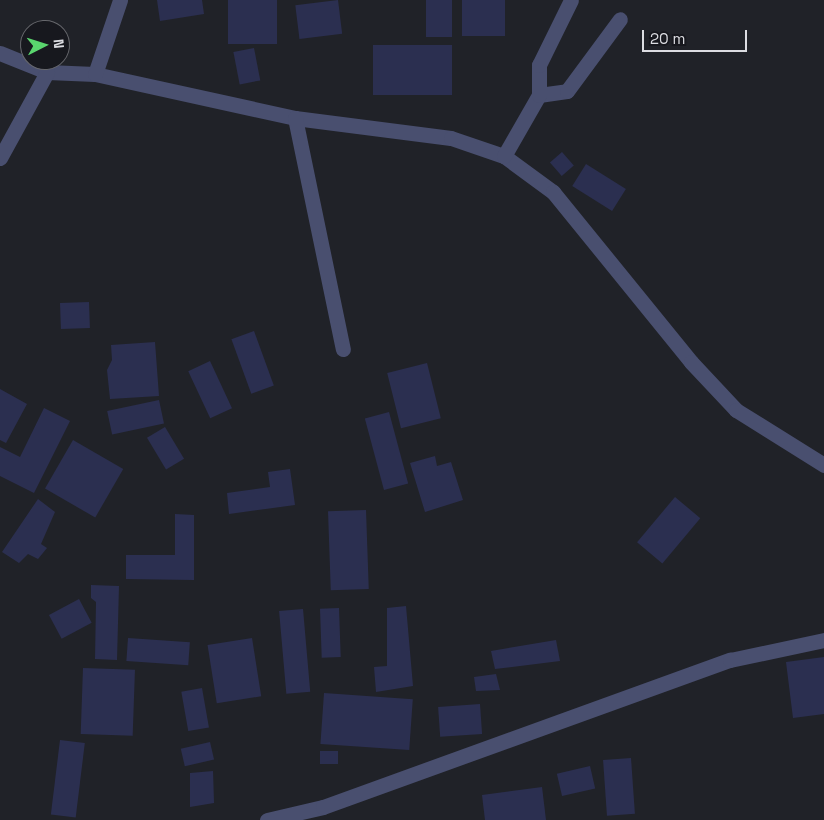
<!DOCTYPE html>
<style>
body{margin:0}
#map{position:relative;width:824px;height:820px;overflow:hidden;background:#202228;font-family:"Space Grotesk",sans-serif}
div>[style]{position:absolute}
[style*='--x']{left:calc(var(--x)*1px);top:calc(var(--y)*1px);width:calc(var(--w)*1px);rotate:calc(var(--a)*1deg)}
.building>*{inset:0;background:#2b2f50;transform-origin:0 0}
.street>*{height:15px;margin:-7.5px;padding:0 7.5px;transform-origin:7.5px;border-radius:7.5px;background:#494f6f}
span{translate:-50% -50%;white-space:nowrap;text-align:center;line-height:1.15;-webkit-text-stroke:4.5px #17181e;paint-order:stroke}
.north{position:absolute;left:20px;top:20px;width:50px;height:50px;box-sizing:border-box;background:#17181e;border:1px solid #66676c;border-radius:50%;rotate:85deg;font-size:14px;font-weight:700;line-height:20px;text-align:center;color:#dcdde2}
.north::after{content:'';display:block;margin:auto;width:18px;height:22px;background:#5ad56e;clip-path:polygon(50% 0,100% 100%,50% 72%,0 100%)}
.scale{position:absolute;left:642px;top:30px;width:105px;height:22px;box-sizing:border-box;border:2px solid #dcdde2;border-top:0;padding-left:6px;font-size:15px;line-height:18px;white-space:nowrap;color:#dcdde2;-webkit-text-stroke:4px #17181e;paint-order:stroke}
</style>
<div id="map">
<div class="building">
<i style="clip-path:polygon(157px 0,202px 0,204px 14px,160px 21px)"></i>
<i style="left:228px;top:0;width:49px;height:44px"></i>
<i style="left:338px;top:0;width:34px;height:43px;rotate:83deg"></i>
<i style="left:426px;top:0;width:26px;height:37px"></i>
<i style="left:462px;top:0;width:43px;height:36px"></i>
<i style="left:373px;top:45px;width:79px;height:50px"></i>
<i style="left:254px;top:48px;width:33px;height:21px;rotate:79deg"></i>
<i style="left:562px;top:152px;width:18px;height:16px;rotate:49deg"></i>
<i style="left:586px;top:164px;width:47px;height:26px;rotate:32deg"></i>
<i style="left:89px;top:302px;width:26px;height:29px;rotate:88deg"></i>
<i style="left:254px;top:331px;width:58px;height:24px;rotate:70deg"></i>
<i style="clip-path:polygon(155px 342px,159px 396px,110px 399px,107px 370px,112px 360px,111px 345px)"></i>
<i style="left:210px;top:361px;width:52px;height:24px;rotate:65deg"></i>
<i style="left:427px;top:363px;width:57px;height:41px;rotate:76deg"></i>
<i style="clip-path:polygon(0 389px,27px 404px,6px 443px,0 440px)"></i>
<i style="left:159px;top:400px;width:24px;height:53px;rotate:78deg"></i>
<i style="clip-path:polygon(44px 408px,70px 421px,34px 493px,0 476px,0 447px,20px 457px)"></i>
<i style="left:389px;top:412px;width:74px;height:25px;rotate:75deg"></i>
<i style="left:165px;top:427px;width:37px;height:21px;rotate:59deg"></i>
<i style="left:73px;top:440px;width:58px;height:56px;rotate:30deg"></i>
<i style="clip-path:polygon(435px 456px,437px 466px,451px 462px,463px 500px,425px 512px,410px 463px)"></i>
<i style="clip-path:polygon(290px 469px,295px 505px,229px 514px,227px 493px,270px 487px,268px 472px)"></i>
<i style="left:675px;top:497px;width:33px;height:59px;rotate:40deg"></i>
<i style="clip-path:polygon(38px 499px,55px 512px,41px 544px,47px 548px,38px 559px,28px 554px,19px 563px,2px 552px)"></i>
<i style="left:366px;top:510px;width:79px;height:38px;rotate:88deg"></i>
<i style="clip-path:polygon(175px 514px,194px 515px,194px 580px,126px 579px,126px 555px,175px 555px)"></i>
<i style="clip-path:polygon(91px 585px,119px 586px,117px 660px,95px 659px,96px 602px,91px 598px)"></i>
<i style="left:79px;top:599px;width:27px;height:34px;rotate:62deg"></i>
<i style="clip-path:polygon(406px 606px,413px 686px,376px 692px,374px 667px,387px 666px,387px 608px)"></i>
<i style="left:339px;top:608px;width:49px;height:19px;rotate:88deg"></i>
<i style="left:303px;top:609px;width:83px;height:24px;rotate:85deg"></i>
<i style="left:128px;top:638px;width:62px;height:23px;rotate:4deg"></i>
<i style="left:252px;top:638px;width:59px;height:45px;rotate:81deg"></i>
<i style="clip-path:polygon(556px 640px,560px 661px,495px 669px,491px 651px)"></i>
<i style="clip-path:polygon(824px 657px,824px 714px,793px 718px,786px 662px)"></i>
<i style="left:83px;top:668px;width:52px;height:66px;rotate:2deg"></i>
<i style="clip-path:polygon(496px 674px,500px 690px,476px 691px,474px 677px)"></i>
<i style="left:202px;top:688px;width:40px;height:21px;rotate:80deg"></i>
<i style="left:324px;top:693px;width:89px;height:51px;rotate:4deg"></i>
<i style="left:480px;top:704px;width:30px;height:42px;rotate:86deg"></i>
<i style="left:60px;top:740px;width:25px;height:75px;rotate:7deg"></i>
<i style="left:210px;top:742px;width:18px;height:30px;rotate:77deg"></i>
<i style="left:320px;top:751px;width:18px;height:13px"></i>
<i style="left:631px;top:758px;width:56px;height:28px;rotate:86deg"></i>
<i style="left:590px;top:766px;width:23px;height:34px;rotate:77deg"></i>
<i style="clip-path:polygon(213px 771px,214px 803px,190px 807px,190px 773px)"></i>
<i style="clip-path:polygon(542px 787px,546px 820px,485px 820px,482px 795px)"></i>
</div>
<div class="street">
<i style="--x:0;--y:53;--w:51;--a:22"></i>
<i style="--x:47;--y:72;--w:48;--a:2.4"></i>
<i style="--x:95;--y:74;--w:205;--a:12.4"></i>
<i style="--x:295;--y:118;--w:157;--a:7.3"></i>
<i style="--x:451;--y:138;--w:56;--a:18.8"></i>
<i style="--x:504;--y:156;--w:61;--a:36.3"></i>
<i style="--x:553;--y:192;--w:219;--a:50.9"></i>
<i style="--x:691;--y:362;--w:66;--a:46.8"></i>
<i style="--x:736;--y:410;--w:104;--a:32"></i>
<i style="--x:95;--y:74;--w:78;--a:-71.3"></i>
<i style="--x:539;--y:95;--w:28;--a:-8"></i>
<i style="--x:567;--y:91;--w:89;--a:-53.6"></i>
<i style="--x:295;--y:118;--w:236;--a:78.3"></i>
<i style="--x:504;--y:156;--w:70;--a:-60.2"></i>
<i style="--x:539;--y:95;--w:30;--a:-90"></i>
<i style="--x:539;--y:65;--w:72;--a:-63.8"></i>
<i style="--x:0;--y:158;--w:98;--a:-61.3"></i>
<i style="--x:267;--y:820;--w:57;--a:-13.1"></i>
<i style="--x:323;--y:807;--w:433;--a:-19.9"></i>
<i style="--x:730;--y:660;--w:96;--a:-12"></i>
</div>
<div class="north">N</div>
<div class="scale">20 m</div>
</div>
